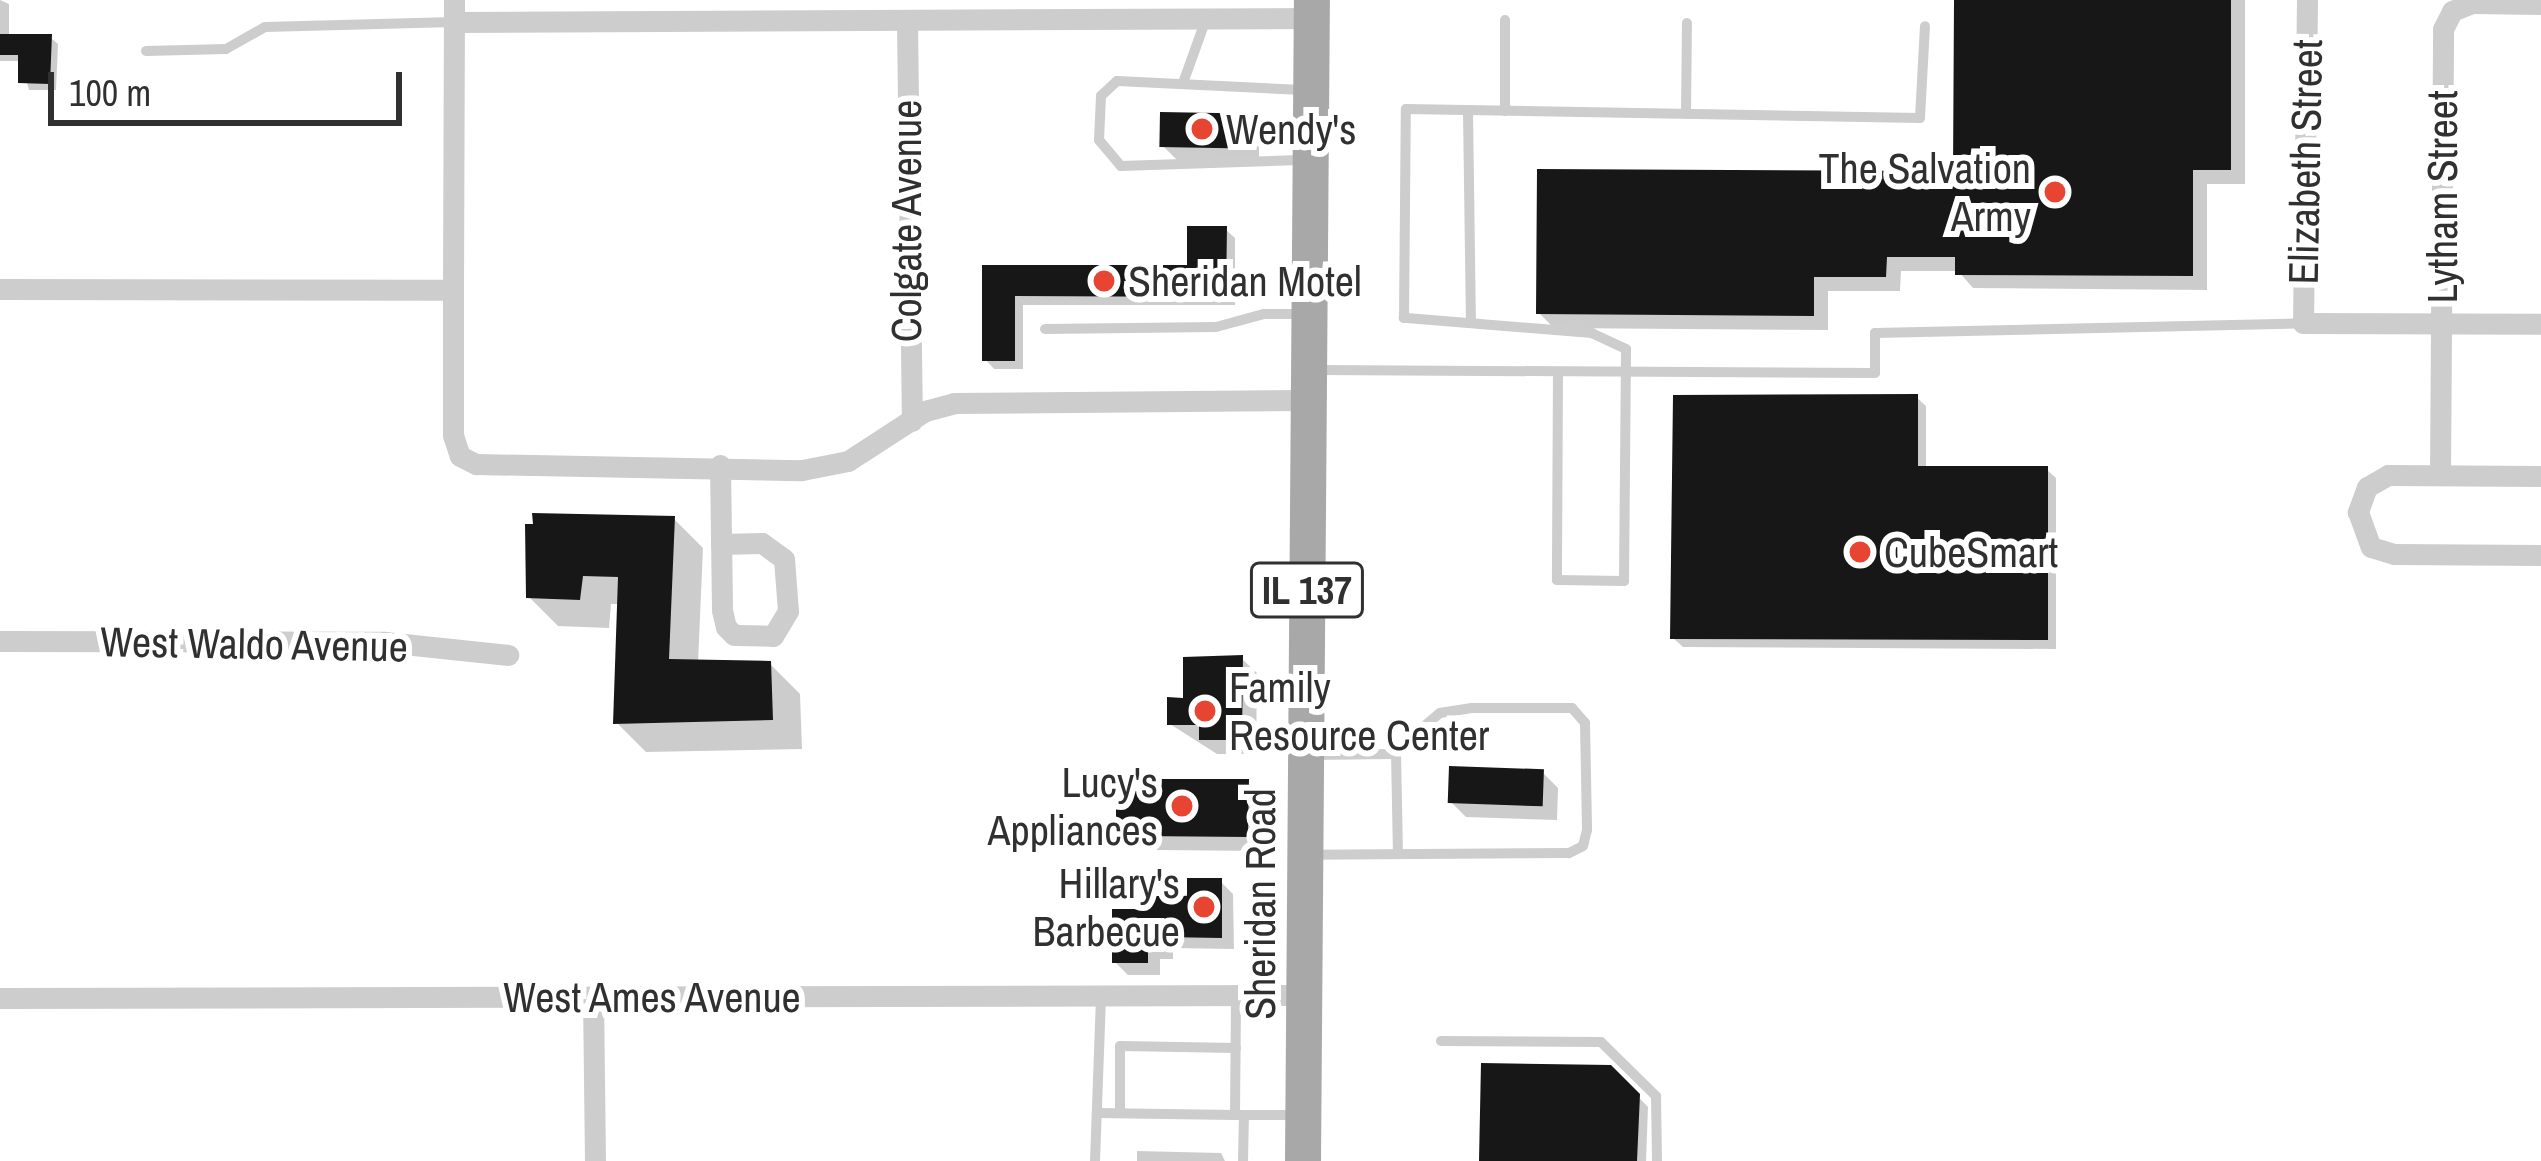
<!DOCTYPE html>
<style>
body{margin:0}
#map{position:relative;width:2541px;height:1161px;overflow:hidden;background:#fff;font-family:"Archivo Narrow",sans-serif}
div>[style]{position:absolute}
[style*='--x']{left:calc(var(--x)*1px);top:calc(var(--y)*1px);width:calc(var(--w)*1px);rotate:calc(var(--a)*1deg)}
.shadow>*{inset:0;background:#0003}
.building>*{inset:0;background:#171717;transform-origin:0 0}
.lane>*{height:10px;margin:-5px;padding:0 5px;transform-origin:5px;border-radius:5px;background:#cdcdcd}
.street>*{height:21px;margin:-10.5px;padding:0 10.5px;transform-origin:10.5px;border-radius:10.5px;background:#cdcdcd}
.primary>*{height:36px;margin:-18px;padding:0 18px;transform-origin:18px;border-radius:18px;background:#a8a8a8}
.dots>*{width:33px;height:33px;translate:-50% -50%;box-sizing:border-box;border:6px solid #fff;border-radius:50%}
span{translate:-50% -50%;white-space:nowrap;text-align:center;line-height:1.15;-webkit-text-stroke:12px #fff;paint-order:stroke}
.shield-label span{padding:3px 9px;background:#fff;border:3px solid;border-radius:9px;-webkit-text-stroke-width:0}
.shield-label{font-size:39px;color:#303030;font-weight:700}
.poi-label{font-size:42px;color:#303030}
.left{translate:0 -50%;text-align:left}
.right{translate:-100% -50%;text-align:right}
.street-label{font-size:42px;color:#303030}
.scale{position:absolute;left:48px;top:72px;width:354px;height:54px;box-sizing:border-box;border:6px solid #303030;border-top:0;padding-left:15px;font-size:36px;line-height:42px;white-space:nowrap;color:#303030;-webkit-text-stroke:9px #fff;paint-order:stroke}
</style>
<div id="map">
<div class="shadow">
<i style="clip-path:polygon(0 0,9px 4px,9px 37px,50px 37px,58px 44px,56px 90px,29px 90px,21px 61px,0 61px)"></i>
<i style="clip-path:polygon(1957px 0,2245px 0,2245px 184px,2207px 184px,2207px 290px,1973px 288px,1958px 271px,1901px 271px,1900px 291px,1828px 291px,1828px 330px,1554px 328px,1539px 313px,1956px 174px)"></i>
<i style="clip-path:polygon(1244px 116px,1259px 131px,1259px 159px,1177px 160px,1162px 145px)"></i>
<i style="clip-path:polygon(1225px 229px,1235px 238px,1235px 305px,1023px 305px,1023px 369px,994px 369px,985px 359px,985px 268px,1190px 268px)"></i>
<i style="clip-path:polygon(1916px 397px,1926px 406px,1926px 469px,2046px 469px,2056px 478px,2056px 649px,1683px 647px,1673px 638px)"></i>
<i style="clip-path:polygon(674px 519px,703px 548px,698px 663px,770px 664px,800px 694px,802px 749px,646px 752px,616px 722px,620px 604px,611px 604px,609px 628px,558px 626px,529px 597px)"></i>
<i style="clip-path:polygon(1241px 658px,1257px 673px,1256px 754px,1217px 754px,1170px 724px,1186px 701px)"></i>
<i style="clip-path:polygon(1543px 773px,1558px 788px,1557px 820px,1466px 817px,1451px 802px)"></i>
<i style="clip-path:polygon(1247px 782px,1262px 798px,1262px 851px,1157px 850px,1119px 819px)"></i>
<i style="clip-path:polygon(1220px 881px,1233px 894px,1234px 949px,1173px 948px,1173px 959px,1160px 959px,1160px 975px,1128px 975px,1115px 962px,1143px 912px)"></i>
<i style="clip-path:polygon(1610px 1068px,1648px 1107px,1646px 1161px,1486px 1161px)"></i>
<i style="clip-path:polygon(1137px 1151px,1221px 1153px,1225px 1161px,1137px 1161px)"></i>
</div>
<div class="building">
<i style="clip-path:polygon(1954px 0,2231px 0,2231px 170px,2193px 170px,2193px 276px,1955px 275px,1955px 257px,1887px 257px,1886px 277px,1814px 277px,1814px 316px,1536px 314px,1537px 169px,1953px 171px)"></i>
<i style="clip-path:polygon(0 34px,52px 34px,50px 84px,18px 83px,18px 55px,0 55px)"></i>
<i style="left:1160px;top:112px;width:85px;height:35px;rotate:1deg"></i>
<i style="clip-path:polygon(1187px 226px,1227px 226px,1226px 297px,1015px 296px,1015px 361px,982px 361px,982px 265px,1187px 265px)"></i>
<i style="clip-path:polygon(1918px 394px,1918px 466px,2048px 466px,2048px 640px,1670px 639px,1673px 395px)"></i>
<i style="clip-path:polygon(532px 513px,675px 516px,669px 659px,771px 661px,773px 720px,613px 724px,618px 577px,583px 576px,580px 600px,526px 598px,525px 524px,533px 524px)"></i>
<i style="clip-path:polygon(1243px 655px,1242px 740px,1199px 740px,1199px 725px,1167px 725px,1167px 697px,1183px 698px,1183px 657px)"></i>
<i style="left:1449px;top:766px;width:95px;height:37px;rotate:2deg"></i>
<i style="clip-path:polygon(1142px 779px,1249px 779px,1248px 837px,1139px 836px,1139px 820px,1116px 820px,1116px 791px,1141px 791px)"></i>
<i style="clip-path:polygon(1187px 878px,1222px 878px,1222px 938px,1162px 937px,1162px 947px,1148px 947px,1148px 963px,1112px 963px,1112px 909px,1140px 909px,1140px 896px,1187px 896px)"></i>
<i style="clip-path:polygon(1481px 1063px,1611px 1065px,1640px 1094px,1637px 1161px,1479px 1161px)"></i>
</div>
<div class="lane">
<i style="--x:146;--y:51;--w:80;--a:-1.4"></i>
<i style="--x:226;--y:49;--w:45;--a:-29.4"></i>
<i style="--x:265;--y:27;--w:189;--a:-1.5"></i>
<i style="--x:1183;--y:83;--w:68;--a:-70.2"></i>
<i style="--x:1302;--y:90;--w:185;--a:-177.2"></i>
<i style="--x:1117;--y:81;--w:22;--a:137"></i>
<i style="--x:1101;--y:96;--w:44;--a:92.6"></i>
<i style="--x:1099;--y:140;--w:34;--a:50"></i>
<i style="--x:1121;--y:166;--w:185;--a:-1.9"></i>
<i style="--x:1468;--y:111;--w:211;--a:89.2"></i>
<i style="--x:1505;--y:111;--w:91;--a:-90"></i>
<i style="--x:1686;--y:114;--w:91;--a:-89.4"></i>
<i style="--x:1045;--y:329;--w:171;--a:-0.7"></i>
<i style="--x:1216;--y:327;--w:50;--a:-15.2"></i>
<i style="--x:1264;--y:314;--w:40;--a:0"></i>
<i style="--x:1318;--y:370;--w:557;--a:0.31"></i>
<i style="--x:1875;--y:373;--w:40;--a:-90"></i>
<i style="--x:1875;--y:333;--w:428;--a:-1.3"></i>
<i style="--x:1558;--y:372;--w:208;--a:90.3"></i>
<i style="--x:1557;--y:580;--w:67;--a:0.9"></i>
<i style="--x:1624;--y:581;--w:232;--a:-89.5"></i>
<i style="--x:1626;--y:349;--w:38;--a:-155"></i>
<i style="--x:1592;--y:333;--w:189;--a:-175.4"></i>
<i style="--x:1404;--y:318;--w:209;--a:-89.5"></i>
<i style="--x:1406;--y:109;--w:514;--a:1"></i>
<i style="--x:1920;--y:118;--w:92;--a:-86.9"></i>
<i style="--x:1396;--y:752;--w:102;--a:88.9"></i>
<i style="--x:1310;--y:755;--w:81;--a:-0.7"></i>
<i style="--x:1391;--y:754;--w:64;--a:-39.9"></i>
<i style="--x:1440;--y:713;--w:32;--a:-9"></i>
<i style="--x:1472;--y:708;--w:100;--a:0"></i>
<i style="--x:1572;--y:708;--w:20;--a:49"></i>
<i style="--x:1585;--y:723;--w:107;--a:88.9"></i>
<i style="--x:1587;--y:830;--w:16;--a:104"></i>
<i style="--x:1583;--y:846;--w:16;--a:153"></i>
<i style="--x:1569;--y:853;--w:258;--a:179.6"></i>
<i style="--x:1441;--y:1041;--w:160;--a:0.4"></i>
<i style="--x:1601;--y:1042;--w:77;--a:44.5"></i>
<i style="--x:1656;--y:1096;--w:65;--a:89.1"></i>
<i style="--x:1097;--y:1113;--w:138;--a:0.8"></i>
<i style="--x:1235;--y:1115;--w:120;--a:-89.5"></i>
<i style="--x:1120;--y:1113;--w:67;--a:-90"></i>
<i style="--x:1120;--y:1046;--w:116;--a:1"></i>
<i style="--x:1235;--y:1115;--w:63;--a:0"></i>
<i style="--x:1095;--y:1161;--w:165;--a:-87.9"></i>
<i style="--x:1243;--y:1161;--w:46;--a:-88.8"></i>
</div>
<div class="street">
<i style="--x:2307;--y:0;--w:323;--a:90.7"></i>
<i style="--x:2303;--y:323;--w:238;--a:0.2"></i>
<i style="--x:907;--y:21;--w:400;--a:89.3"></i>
<i style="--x:454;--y:22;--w:858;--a:-0.27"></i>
<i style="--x:0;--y:289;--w:453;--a:0.1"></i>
<i style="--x:453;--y:290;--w:290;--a:-89.8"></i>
<i style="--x:453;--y:290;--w:145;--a:90"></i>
<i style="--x:453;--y:435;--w:22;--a:72"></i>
<i style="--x:460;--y:456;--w:18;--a:27"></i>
<i style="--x:476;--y:464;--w:326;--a:1.1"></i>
<i style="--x:802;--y:470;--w:47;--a:-11.1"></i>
<i style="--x:848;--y:461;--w:92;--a:-33"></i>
<i style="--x:925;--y:411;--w:30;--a:-15"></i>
<i style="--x:954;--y:403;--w:355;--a:-0.5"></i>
<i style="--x:720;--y:465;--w:145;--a:89.2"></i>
<i style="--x:722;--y:610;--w:17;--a:77"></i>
<i style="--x:726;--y:627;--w:11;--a:45"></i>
<i style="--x:734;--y:635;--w:39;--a:1"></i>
<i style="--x:773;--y:636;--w:29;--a:-59"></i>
<i style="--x:788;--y:611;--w:52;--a:-94.4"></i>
<i style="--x:784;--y:559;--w:27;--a:-144"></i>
<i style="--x:762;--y:543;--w:41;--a:178.6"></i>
<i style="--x:2440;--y:475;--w:446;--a:-89.6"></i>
<i style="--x:2443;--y:29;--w:20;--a:-63"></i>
<i style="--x:2452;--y:11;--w:22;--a:-22"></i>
<i style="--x:2472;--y:3;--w:69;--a:0.8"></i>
<i style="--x:2541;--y:476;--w:153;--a:-179.6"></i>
<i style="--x:2388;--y:475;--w:24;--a:150"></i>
<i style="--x:2367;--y:487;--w:27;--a:110"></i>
<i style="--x:2358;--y:512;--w:37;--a:70"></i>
<i style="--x:2371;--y:547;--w:24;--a:17"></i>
<i style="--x:2394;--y:554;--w:147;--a:0.4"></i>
<i style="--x:0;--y:641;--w:385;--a:0.1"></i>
<i style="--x:385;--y:642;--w:124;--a:6"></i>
<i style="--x:593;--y:997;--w:164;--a:89.3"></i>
<i style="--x:0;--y:998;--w:1305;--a:-0.13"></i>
</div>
<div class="primary">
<i style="--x:1303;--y:1161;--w:1161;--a:-89.56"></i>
</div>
<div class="dots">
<i style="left:1202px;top:129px;background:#e84432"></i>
<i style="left:2055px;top:192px;background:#e84432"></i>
<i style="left:1104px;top:281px;background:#e84432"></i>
<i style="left:1860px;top:552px;background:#e84432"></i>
<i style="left:1205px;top:711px;background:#e84432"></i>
<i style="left:1182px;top:806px;background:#e84432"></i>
<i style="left:1204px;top:907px;background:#e84432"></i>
</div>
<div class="shield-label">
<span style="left:1307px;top:590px">IL 137</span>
</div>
<div class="poi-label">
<span class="left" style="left:1226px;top:129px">Wendy's</span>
<span class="right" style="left:2031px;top:192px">The Salvation<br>Army</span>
<span class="left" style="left:1128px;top:281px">Sheridan Motel</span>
<span class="left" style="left:1884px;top:552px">CubeSmart</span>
<span class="left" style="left:1229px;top:711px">Family<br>Resource Center</span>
<span class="right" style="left:1158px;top:806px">Lucy's<br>Appliances</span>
<span class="right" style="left:1180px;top:907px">Hillary's<br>Barbecue</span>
</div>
<div class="street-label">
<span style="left:2305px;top:162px;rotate:-89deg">Elizabeth Street</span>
<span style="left:2442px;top:197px;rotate:-90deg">Lytham Street</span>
<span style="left:906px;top:221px;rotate:-90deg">Colgate Avenue</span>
<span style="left:254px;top:644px;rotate:1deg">West Waldo Avenue</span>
<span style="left:1260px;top:904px;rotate:-90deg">Sheridan Road</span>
<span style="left:652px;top:997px">West Ames Avenue</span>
</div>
<div class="scale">100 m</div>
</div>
